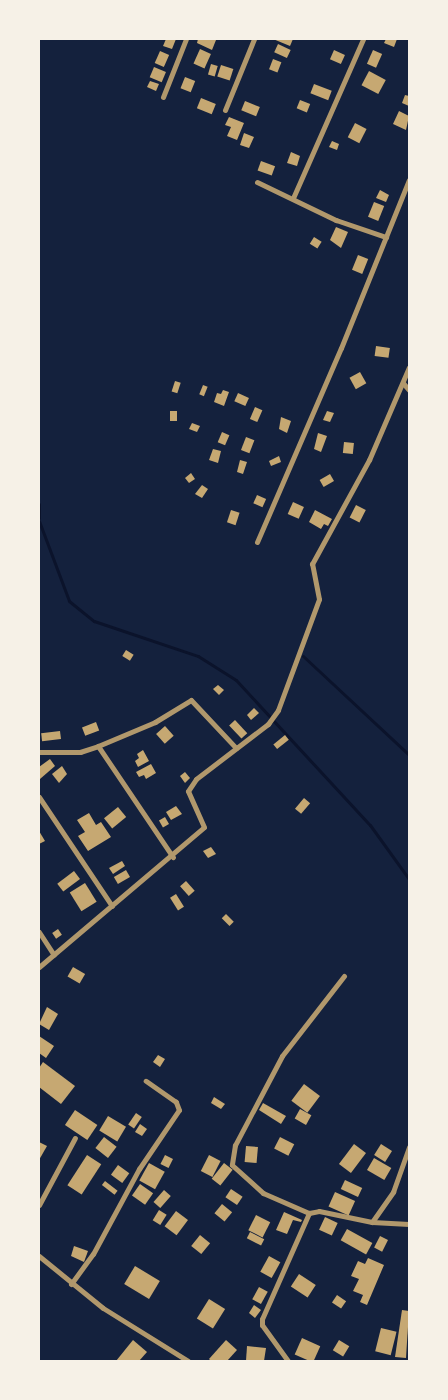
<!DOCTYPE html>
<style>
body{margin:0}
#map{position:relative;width:448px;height:1400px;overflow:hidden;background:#14213d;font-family:"Work Sans",sans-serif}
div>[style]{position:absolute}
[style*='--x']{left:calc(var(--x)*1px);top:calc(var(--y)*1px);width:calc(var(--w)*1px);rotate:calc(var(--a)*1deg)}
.stream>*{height:3px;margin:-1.5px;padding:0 1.5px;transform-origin:1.5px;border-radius:1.5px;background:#0b132b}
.building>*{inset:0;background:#c6a872;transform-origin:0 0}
.minor>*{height:5px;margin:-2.5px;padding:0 2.5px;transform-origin:2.5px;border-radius:2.5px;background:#b1986c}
span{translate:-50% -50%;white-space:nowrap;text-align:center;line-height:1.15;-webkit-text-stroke:5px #f6f1e7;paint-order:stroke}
.frame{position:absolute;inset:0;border:40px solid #f6f1e7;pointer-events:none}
</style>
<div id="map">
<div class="stream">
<i style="--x:39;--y:504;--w:14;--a:90"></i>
<i style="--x:39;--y:521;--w:85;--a:69.4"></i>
<i style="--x:69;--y:601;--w:32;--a:39"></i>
<i style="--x:94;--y:621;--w:110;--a:18.6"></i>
<i style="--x:198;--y:656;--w:45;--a:32.3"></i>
<i style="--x:236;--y:680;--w:197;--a:47.3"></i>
<i style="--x:370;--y:825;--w:67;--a:54.2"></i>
<i style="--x:303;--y:656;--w:145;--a:43"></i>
</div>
<div class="building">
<i style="clip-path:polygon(166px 39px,176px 39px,172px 49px,163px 46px)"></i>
<i style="clip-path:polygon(198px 39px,212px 39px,216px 40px,212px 50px,197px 43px)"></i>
<i style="clip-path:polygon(273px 39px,293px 39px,290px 46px)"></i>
<i style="clip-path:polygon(386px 39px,397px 39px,394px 47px,384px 43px)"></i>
<i style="left:278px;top:44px;width:14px;height:9px;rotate:25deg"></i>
<i style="left:200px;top:49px;width:12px;height:16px;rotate:24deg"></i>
<i style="left:334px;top:50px;width:12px;height:10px;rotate:24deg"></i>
<i style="left:373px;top:50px;width:10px;height:15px;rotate:24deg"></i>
<i style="left:160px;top:51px;width:10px;height:13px;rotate:24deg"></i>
<i style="left:273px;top:59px;width:9px;height:11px;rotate:21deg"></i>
<i style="left:211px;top:64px;width:7px;height:11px;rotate:16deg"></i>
<i style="left:221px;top:65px;width:13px;height:12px;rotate:18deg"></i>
<i style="left:154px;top:67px;width:13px;height:11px;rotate:23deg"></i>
<i style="left:369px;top:71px;width:19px;height:16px;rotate:28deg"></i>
<i style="left:185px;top:77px;width:11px;height:12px;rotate:22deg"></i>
<i style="clip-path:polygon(150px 81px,159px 84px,156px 91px,147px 87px)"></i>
<i style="left:314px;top:84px;width:19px;height:10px;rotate:21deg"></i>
<i style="clip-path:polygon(405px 95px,409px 96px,409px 106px,402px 103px)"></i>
<i style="left:201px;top:98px;width:16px;height:11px;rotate:22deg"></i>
<i style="left:300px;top:100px;width:11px;height:9px;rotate:22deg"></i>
<i style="left:245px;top:101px;width:16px;height:10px;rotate:22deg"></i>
<i style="clip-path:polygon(399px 111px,409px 116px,406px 130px,393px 124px)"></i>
<i style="clip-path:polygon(229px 117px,244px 123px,237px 140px,227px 136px,231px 127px,225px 125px)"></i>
<i style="left:355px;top:123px;width:13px;height:16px;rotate:27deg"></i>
<i style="clip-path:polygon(244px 133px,254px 137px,249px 148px,240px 145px)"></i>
<i style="clip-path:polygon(332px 141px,339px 144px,337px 150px,329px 147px)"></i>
<i style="clip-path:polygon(291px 152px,300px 156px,297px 166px,287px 163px)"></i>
<i style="left:261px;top:161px;width:15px;height:10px;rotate:20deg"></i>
<i style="clip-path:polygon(380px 190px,389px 195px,386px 202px,376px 198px)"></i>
<i style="left:374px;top:202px;width:11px;height:16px;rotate:22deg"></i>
<i style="clip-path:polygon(336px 227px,348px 232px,341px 248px,330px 240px)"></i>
<i style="left:314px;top:237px;width:9px;height:8px;rotate:32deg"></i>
<i style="left:358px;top:255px;width:11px;height:16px;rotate:22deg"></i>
<i style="left:376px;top:346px;width:14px;height:10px;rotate:8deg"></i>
<i style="left:360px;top:372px;width:13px;height:12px;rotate:61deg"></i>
<i style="left:175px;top:381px;width:6px;height:11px;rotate:18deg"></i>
<i style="left:203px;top:385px;width:5px;height:10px;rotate:22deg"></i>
<i style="clip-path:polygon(223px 390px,229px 392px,224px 406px,214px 402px,217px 393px,221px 394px)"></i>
<i style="left:238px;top:393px;width:12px;height:9px;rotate:24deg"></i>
<i style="left:255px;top:407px;width:8px;height:13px;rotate:23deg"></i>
<i style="left:170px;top:411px;width:7px;height:10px"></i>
<i style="clip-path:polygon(327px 411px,334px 413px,330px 422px,323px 420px)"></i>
<i style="clip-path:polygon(281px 417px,291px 421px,287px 433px,279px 429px)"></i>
<i style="clip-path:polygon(192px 423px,200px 426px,197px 432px,189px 429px)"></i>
<i style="left:222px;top:432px;width:8px;height:11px;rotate:23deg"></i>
<i style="clip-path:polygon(318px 433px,327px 436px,321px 452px,314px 449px)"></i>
<i style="left:246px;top:437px;width:9px;height:14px;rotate:21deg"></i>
<i style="left:344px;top:442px;width:10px;height:11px;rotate:6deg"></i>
<i style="clip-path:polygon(213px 449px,221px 451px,218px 463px,209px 460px)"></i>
<i style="clip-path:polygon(279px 456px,281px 462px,271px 466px,269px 461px)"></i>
<i style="clip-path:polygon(240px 460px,247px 462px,243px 474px,237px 472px)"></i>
<i style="clip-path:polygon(191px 473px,195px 479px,189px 483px,185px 478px)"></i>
<i style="left:330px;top:474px;width:8px;height:12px;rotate:60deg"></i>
<i style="clip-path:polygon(202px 485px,208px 489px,202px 498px,195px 494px)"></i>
<i style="left:257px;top:495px;width:10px;height:9px;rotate:24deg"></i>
<i style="left:293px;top:502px;width:12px;height:13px;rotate:24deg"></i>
<i style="left:356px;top:505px;width:11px;height:14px;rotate:27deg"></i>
<i style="left:231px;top:510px;width:9px;height:13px;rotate:18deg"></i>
<i style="clip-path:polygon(315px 510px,332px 519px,328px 526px,324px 524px,321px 529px,309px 522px)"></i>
<i style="left:126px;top:650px;width:9px;height:7px;rotate:32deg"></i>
<i style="clip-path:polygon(218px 685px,224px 690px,219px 695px,213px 689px)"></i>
<i style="clip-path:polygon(254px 708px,259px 713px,251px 720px,247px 715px)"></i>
<i style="left:235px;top:720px;width:18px;height:8px;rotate:47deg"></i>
<i style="left:96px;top:722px;width:9px;height:15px;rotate:69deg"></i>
<i style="left:165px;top:726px;width:13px;height:12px;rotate:48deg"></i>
<i style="left:60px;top:731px;width:8px;height:19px;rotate:83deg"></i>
<i style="left:285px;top:735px;width:6px;height:15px;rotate:51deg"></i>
<i style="clip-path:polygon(143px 750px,149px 761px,138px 767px,135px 761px,139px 758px,137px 754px)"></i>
<i style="clip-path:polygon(50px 759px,55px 766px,40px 779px,39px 767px)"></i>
<i style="clip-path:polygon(151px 764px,156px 773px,146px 779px,144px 775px,139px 777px,136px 772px)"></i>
<i style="clip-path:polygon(62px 766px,67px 774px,59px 783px,52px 774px)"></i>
<i style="clip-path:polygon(185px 772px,190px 778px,185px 783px,180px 776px)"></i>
<i style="left:304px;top:798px;width:8px;height:14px;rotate:40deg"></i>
<i style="clip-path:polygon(176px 806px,182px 814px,171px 820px,166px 812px)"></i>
<i style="left:118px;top:807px;width:13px;height:18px;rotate:51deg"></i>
<i style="clip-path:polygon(89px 813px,96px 825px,101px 822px,111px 837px,88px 851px,78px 836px,85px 832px,77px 820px)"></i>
<i style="left:165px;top:817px;width:8px;height:7px;rotate:60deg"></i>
<i style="clip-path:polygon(39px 831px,45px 841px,39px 844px)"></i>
<i style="clip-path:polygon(211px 847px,216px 854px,208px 858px,203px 851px)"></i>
<i style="clip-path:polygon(122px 861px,125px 866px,113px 874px,109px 868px)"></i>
<i style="left:126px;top:870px;width:8px;height:14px;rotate:60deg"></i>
<i style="left:74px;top:871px;width:10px;height:21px;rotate:53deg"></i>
<i style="left:186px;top:881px;width:13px;height:8px;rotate:48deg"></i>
<i style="left:85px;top:883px;width:22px;height:18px;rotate:58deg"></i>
<i style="left:176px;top:894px;width:15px;height:7px;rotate:58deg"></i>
<i style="left:226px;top:914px;width:11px;height:6px;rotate:45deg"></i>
<i style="left:58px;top:929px;width:7px;height:7px;rotate:56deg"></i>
<i style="left:73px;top:967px;width:14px;height:11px;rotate:30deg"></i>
<i style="clip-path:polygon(47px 1007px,58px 1014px,49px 1030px,39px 1024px)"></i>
<i style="clip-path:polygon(39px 1036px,54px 1046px,46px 1058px,39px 1053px)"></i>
<i style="clip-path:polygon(158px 1055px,165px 1059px,160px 1067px,153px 1062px)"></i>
<i style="clip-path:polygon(43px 1062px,75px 1086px,61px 1104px,39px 1087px,39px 1068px)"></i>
<i style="left:304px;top:1084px;width:20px;height:21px;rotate:37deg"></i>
<i style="clip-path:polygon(214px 1097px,225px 1104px,221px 1109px,211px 1103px)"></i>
<i style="clip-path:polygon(263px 1103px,286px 1116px,281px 1124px,259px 1110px)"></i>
<i style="left:300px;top:1109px;width:13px;height:11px;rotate:29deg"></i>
<i style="left:75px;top:1110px;width:27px;height:18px;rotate:34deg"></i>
<i style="left:136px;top:1113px;width:7px;height:14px;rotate:34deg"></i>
<i style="left:108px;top:1116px;width:21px;height:17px;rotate:31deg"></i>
<i style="clip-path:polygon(140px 1124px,147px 1129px,142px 1136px,135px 1132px)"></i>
<i style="left:104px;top:1137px;width:16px;height:14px;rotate:38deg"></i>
<i style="left:280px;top:1137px;width:16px;height:13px;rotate:27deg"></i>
<i style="clip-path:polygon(39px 1142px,47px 1146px,39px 1160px)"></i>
<i style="left:354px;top:1144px;width:15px;height:25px;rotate:37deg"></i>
<i style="left:381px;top:1144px;width:13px;height:13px;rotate:32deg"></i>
<i style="left:246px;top:1146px;width:12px;height:16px;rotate:5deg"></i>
<i style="left:87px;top:1155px;width:17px;height:36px;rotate:33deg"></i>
<i style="left:165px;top:1155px;width:9px;height:10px;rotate:27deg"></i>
<i style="left:209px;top:1155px;width:13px;height:18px;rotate:27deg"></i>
<i style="left:374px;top:1158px;width:20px;height:14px;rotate:30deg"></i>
<i style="left:149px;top:1163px;width:18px;height:20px;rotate:29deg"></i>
<i style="left:224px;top:1163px;width:11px;height:20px;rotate:38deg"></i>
<i style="left:118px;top:1165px;width:14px;height:12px;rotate:36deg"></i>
<i style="left:345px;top:1180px;width:19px;height:10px;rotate:25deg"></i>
<i style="left:105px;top:1181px;width:16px;height:5px;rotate:38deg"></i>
<i style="left:140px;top:1184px;width:16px;height:14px;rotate:35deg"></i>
<i style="left:231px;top:1189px;width:14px;height:10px;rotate:34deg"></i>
<i style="left:164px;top:1190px;width:9px;height:16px;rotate:41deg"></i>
<i style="left:335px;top:1192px;width:22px;height:16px;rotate:24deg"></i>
<i style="left:222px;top:1204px;width:13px;height:12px;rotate:39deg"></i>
<i style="left:159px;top:1210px;width:9px;height:12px;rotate:32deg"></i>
<i style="left:176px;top:1211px;width:15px;height:19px;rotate:37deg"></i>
<i style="clip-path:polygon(284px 1212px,302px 1220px,301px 1222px,293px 1220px,287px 1234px,276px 1230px)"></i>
<i style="left:256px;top:1215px;width:16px;height:17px;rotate:27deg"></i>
<i style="left:325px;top:1217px;width:14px;height:14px;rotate:25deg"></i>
<i style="left:347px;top:1229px;width:29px;height:13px;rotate:29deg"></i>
<i style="left:250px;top:1232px;width:16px;height:7px;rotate:27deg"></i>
<i style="left:200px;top:1235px;width:13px;height:14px;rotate:39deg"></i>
<i style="left:380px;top:1236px;width:9px;height:13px;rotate:27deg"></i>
<i style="clip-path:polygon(74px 1246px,88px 1251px,84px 1262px,71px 1256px)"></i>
<i style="left:269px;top:1256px;width:13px;height:18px;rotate:29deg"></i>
<i style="clip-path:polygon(368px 1258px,384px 1265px,367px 1305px,360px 1302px,363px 1295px,353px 1291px,359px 1279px,351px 1276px,358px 1261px,365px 1264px)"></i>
<i style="left:135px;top:1266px;width:29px;height:21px;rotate:31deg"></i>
<i style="left:299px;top:1274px;width:20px;height:15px;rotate:33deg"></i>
<i style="left:259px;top:1287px;width:10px;height:14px;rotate:29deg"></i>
<i style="left:337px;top:1295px;width:11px;height:9px;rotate:34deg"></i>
<i style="left:209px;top:1299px;width:19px;height:23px;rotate:32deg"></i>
<i style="clip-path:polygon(254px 1305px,261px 1310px,255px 1318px,249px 1313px)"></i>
<i style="clip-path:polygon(402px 1310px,409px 1311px,406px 1358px,395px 1357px)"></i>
<i style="left:381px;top:1328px;width:16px;height:24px;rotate:14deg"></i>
<i style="left:302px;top:1338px;width:20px;height:18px;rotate:24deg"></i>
<i style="clip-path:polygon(133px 1340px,147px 1352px,139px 1361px,116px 1361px)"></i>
<i style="clip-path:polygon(226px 1340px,237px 1350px,227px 1361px,211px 1361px,209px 1359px)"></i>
<i style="left:339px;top:1340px;width:12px;height:12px;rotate:31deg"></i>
<i style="clip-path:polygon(247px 1346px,266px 1348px,264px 1361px,246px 1361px)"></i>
</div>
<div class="minor">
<i style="--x:163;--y:97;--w:62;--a:-68.4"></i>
<i style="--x:225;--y:110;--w:77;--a:-67.8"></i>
<i style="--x:257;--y:182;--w:88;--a:25.7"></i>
<i style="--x:336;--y:220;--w:53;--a:18.8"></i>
<i style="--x:293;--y:198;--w:174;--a:-66.2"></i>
<i style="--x:403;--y:383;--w:9;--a:49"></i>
<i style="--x:257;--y:542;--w:211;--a:-66.6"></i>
<i style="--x:341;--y:348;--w:181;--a:-68"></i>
<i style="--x:98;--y:746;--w:134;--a:56"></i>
<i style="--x:39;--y:752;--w:41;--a:0"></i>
<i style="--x:80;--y:752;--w:19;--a:-18"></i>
<i style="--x:98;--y:746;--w:62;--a:-22.8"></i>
<i style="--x:155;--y:722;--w:42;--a:-31.4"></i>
<i style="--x:191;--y:700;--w:66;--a:46.8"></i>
<i style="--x:39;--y:797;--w:131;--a:56.2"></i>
<i style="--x:39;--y:932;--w:27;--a:57"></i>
<i style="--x:39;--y:967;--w:216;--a:-40.3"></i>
<i style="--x:204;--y:827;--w:39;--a:-114"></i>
<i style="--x:188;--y:791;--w:14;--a:-56"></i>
<i style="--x:196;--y:779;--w:91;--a:-37.4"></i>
<i style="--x:268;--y:724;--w:17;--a:-54"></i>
<i style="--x:278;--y:710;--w:118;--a:-69.7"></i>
<i style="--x:319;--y:599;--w:36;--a:-101"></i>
<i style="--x:312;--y:564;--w:119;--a:-61.3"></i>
<i style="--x:369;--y:460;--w:101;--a:-66.7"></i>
<i style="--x:344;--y:976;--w:101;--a:127.8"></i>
<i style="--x:282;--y:1056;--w:101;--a:117.8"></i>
<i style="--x:235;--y:1145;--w:20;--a:99"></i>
<i style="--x:232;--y:1165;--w:42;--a:42.1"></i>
<i style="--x:263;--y:1193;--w:50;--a:23.5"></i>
<i style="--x:309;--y:1213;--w:10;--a:-11"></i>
<i style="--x:319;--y:1211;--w:54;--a:11.7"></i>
<i style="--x:372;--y:1222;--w:37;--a:3"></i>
<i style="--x:39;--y:1205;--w:76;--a:-61.8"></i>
<i style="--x:372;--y:1222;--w:37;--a:-55"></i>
<i style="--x:393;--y:1192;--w:48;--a:-70.4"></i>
<i style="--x:39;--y:1256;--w:82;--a:39.1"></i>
<i style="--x:103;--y:1308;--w:100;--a:31.9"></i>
<i style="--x:71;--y:1284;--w:37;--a:-54"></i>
<i style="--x:93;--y:1254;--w:97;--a:-61.6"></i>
<i style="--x:139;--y:1169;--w:71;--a:-55.9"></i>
<i style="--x:179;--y:1110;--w:9;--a:-111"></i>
<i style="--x:176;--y:1102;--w:37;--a:-145"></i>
<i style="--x:288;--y:1361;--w:44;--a:-125.8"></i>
<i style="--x:262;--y:1325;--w:6;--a:-90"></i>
<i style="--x:262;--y:1319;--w:116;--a:-66.1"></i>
</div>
<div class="frame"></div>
</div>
